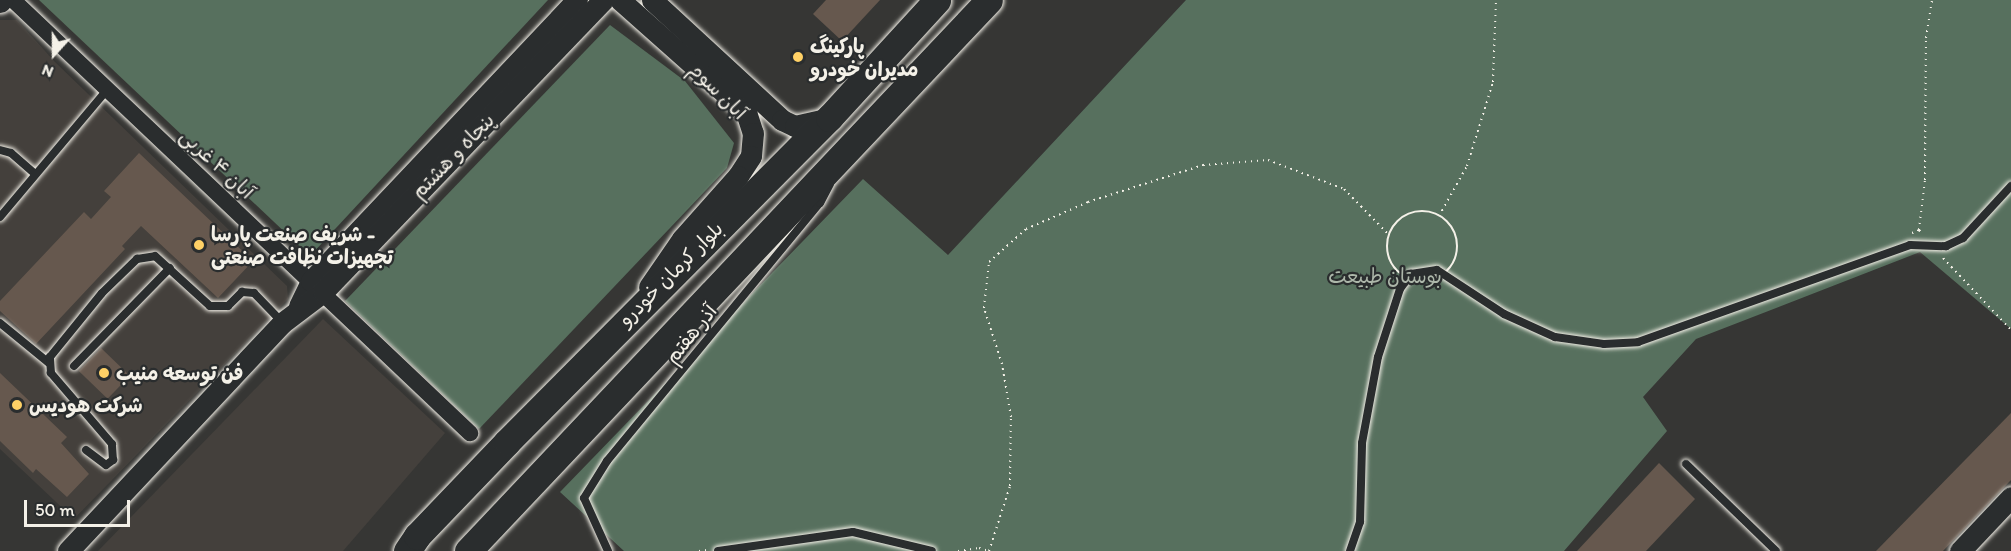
<!DOCTYPE html>
<meta charset="utf-8">
<style>
body{margin:0}
#map{position:relative;width:2011px;height:551px;overflow:hidden;background:#363634;font-family:Itim,"Playpen Sans Arabic",sans-serif}
div>[style]{position:absolute}
[style*='--x']{left:calc(var(--x)*1px);top:calc(var(--y)*1px);width:calc(var(--w)*1px);rotate:calc(var(--a)*1deg)}
.built>*{inset:0;background:#44403c}
.green>*{inset:0;background:#57705e}
.building>*{inset:0;background:#66584e;transform-origin:0 0}
.path>*{height:2px;margin-top:-1px;transform-origin:0;background:repeating-linear-gradient(90deg,#f4f1e8 0 1.5px,transparent 0 6px)}
.path>.ring{margin:-1px;padding:0;box-sizing:content-box;background:none;border:2px solid #f4f1e8;border-radius:50%}
.roads{filter:drop-shadow(0 0 2px #f4f1e8) drop-shadow(0 0 2px #f4f1e8)}
.service>*{height:8px;margin:-4px;padding:0 4px;transform-origin:4px;border-radius:4px;background:#2a2d2e}
.minor>*{height:16px;margin:-8px;padding:0 8px;transform-origin:8px;border-radius:8px;background:#2a2d2e}
.tertiary>*{height:21px;margin:-10.5px;padding:0 10.5px;transform-origin:10.5px;border-radius:10.5px;background:#2a2d2e}
.primary>*{height:27px;margin:-13.5px;padding:0 13.5px;transform-origin:13.5px;border-radius:13.5px;background:#2a2d2e}
.dots>*{width:16px;height:16px;translate:-50% -50%;box-sizing:border-box;border:3px solid #2a2d2e;border-radius:50%}
span{translate:-50% -50%;white-space:nowrap;text-align:center;line-height:1.15;-webkit-text-stroke:4.5px #2a2d2e;paint-order:stroke}
.poi-label{font-size:20px;color:#f4f1e8;font-weight:700}
.left{translate:0 -50%;text-align:left}
.street-label{font-size:20px;color:#f4f1e8}
.park-label{font-size:20px;color:#adb7aa}
.north{position:absolute;left:24px;top:24px;width:60px;height:60px;-webkit-text-stroke:4px #2a2d2e;paint-order:stroke;rotate:201deg;font-size:16px;font-weight:700;line-height:24px;text-align:center;color:#f4f1e8}
.north::after{content:'';display:block;margin:auto;width:21px;height:27px;background:#f4f1e8;clip-path:polygon(50% 0,100% 100%,50% 72%,0 100%)}
.scale{position:absolute;left:24px;top:500px;width:106px;height:27px;box-sizing:border-box;border:3px solid #f4f1e8;border-top:0;padding-left:8px;font-size:18px;line-height:21px;white-space:nowrap;color:#f4f1e8;-webkit-text-stroke:4px #2a2d2e;paint-order:stroke}
</style>
<div id="map">
<div class="built">
<i style="clip-path:polygon(0 20px,17px 20px,55px 62px,287px 286px,288px 299px,74px 519px,0 449px)"></i>
<i style="clip-path:polygon(323px 319px,445px 433px,343px 551px,98px 551px)"></i>
</div>
<div class="green">
<i style="clip-path:polygon(39px 0,548px 0,310px 256px)"></i>
<i style="clip-path:polygon(1186px 0,2011px 0,2011px 329px,1920px 252px,1696px 339px,1643px 397px,1667px 431px,1564px 551px,624px 551px,560px 492px,863px 179px,948px 255px)"></i>
<i style="clip-path:polygon(610px 25px,685px 81px,734px 143px,727px 168px,479px 429px,345px 301px)"></i>
</div>
<div class="building">
<i style="clip-path:polygon(826px 0,880px 0,842px 41px,813px 14px)"></i>
<i style="clip-path:polygon(139px 153px,253px 261px,218px 298px,141px 226px,122px 246px,125px 249px,36px 344px,0 311px,0 301px,84px 212px,91px 219px,111px 197px,104px 191px)"></i>
<i style="left:101px;top:348px;width:40px;height:32px;rotate:44deg"></i>
<i style="clip-path:polygon(0 373px,67px 437px,61px 443px,89px 474px,67px 497px,36px 469px,33px 473px,0 441px)"></i>
<i style="clip-path:polygon(2011px 413px,2011px 480px,1943px 551px,1876px 551px)"></i>
<i style="clip-path:polygon(1659px 463px,1695px 499px,1646px 551px,1577px 551px)"></i>
</div>
<div class="path">
<i class="ring" style="left:1387px;top:211px;width:68px;height:68px"></i>
<i style="--x:1439;--y:216;--w:57;--a:-60.8"></i>
<i style="--x:1467;--y:166;--w:88;--a:-72.8"></i>
<i style="--x:1493;--y:82;--w:82;--a:-87.9"></i>
<i style="--x:1919;--y:230;--w:50;--a:-83.2"></i>
<i style="--x:1925;--y:180;--w:142;--a:-89.6"></i>
<i style="--x:1926;--y:38;--w:38;--a:-81"></i>
<i style="--x:1912;--y:233;--w:8;--a:-23"></i>
<i style="--x:1919;--y:230;--w:4;--a:45"></i>
<i style="--x:1943;--y:258;--w:99;--a:46.6"></i>
<i style="--x:699;--y:551;--w:7;--a:-8"></i>
<i style="--x:958;--y:551;--w:21;--a:-8"></i>
<i style="--x:979;--y:548;--w:10;--a:17"></i>
<i style="--x:989;--y:551;--w:68;--a:-72.1"></i>
<i style="--x:1010;--y:486;--w:69;--a:-89.2"></i>
<i style="--x:1011;--y:417;--w:54;--a:-99.6"></i>
<i style="--x:1002;--y:364;--w:59;--a:-107.8"></i>
<i style="--x:984;--y:308;--w:46;--a:-83.8"></i>
<i style="--x:989;--y:262;--w:50;--a:-41.7"></i>
<i style="--x:1026;--y:229;--w:68;--a:-23.5"></i>
<i style="--x:1088;--y:202;--w:121;--a:-17.8"></i>
<i style="--x:1203;--y:165;--w:65;--a:-4.4"></i>
<i style="--x:1268;--y:160;--w:81;--a:20.9"></i>
<i style="--x:1344;--y:189;--w:63;--a:45.6"></i>
</div>
<div class="roads">
<div class="service">
<i style="--x:0;--y:150;--w:11;--a:15"></i>
<i style="--x:11;--y:153;--w:32;--a:41"></i>
<i style="--x:0;--y:217;--w:166;--a:-49.9"></i>
<i style="--x:0;--y:323;--w:63;--a:39.2"></i>
<i style="--x:74;--y:366;--w:137;--a:-45.6"></i>
<i style="--x:86;--y:450;--w:25;--a:37"></i>
<i style="--x:106;--y:465;--w:9;--a:-36"></i>
<i style="--x:113;--y:460;--w:16;--a:-94"></i>
<i style="--x:112;--y:444;--w:94;--a:-130.7"></i>
<i style="--x:51;--y:373;--w:16;--a:-94"></i>
<i style="--x:50;--y:357;--w:82;--a:-50.9"></i>
<i style="--x:102;--y:293;--w:49;--a:-44.2"></i>
<i style="--x:137;--y:259;--w:18;--a:-9"></i>
<i style="--x:155;--y:256;--w:74;--a:42.3"></i>
<i style="--x:210;--y:306;--w:18;--a:0"></i>
<i style="--x:228;--y:306;--w:20;--a:-45"></i>
<i style="--x:242;--y:292;--w:12;--a:5"></i>
<i style="--x:254;--y:293;--w:40;--a:46"></i>
<i style="--x:1686;--y:464;--w:125;--a:44"></i>
<i style="--x:608;--y:551;--w:58;--a:-114.4"></i>
<i style="--x:584;--y:498;--w:44;--a:-58.1"></i>
<i style="--x:607;--y:461;--w:335;--a:-50.5"></i>
<i style="--x:820;--y:203;--w:21;--a:-62"></i>
<i style="--x:718;--y:551;--w:136;--a:-8"></i>
<i style="--x:853;--y:532;--w:81;--a:13.5"></i>
<i style="--x:1350;--y:551;--w:31;--a:-71"></i>
<i style="--x:1360;--y:522;--w:79;--a:-88.5"></i>
<i style="--x:1362;--y:443;--w:87;--a:-79.5"></i>
<i style="--x:1378;--y:357;--w:71;--a:-72.1"></i>
<i style="--x:1400;--y:289;--w:19;--a:-54"></i>
<i style="--x:1411;--y:274;--w:26;--a:-9"></i>
<i style="--x:1437;--y:270;--w:80;--a:33.3"></i>
<i style="--x:1504;--y:314;--w:56;--a:24.3"></i>
<i style="--x:1555;--y:337;--w:49;--a:8.1"></i>
<i style="--x:1604;--y:344;--w:34;--a:-3"></i>
<i style="--x:1638;--y:342;--w:289;--a:-19.6"></i>
<i style="--x:1910;--y:245;--w:36;--a:2"></i>
<i style="--x:1946;--y:246;--w:19;--a:-25"></i>
<i style="--x:1963;--y:238;--w:71;--a:-47.3"></i>
</div>
<div class="minor">
<i style="--x:13;--y:0;--w:630;--a:43.46"></i>
</div>
<div class="tertiary">
<i style="--x:620;--y:0;--w:169;--a:41.6"></i>
<i style="--x:746;--y:112;--w:22;--a:72"></i>
<i style="--x:753;--y:133;--w:23;--a:95"></i>
<i style="--x:751;--y:156;--w:24;--a:123"></i>
<i style="--x:738;--y:176;--w:84;--a:131.6"></i>
<i style="--x:682;--y:239;--w:58;--a:124.5"></i>
<i style="--x:652;--y:0;--w:177;--a:42.7"></i>
<i style="--x:782;--y:120;--w:14;--a:25"></i>
<i style="--x:795;--y:126;--w:35;--a:-13"></i>
<i style="--x:0;--y:2;--w:3;--a:-45"></i>
<i style="--x:299;--y:306;--w:28;--a:-64"></i>
<i style="--x:311;--y:281;--w:387;--a:-46.6"></i>
<i style="--x:68;--y:551;--w:313;--a:-46.8"></i>
<i style="--x:282;--y:323;--w:51;--a:-37.1"></i>
<i style="--x:323;--y:292;--w:405;--a:-46.2"></i>
<i style="--x:1960;--y:551;--w:74;--a:-46.6"></i>
</div>
<div class="primary">
<i style="--x:407;--y:551;--w:18;--a:-56"></i>
<i style="--x:417;--y:536;--w:130;--a:-46.2"></i>
<i style="--x:507;--y:442;--w:457;--a:-45.2"></i>
<i style="--x:829;--y:118;--w:160;--a:-47.5"></i>
<i style="--x:468;--y:551;--w:758;--a:-46.6"></i>
</div>
</div>
<div class="dots">
<i style="left:798px;top:57px;background:#ffd166"></i>
<i style="left:199px;top:245px;background:#ffd166"></i>
<i style="left:104px;top:373px;background:#ffd166"></i>
<i style="left:17px;top:405px;background:#ffd166"></i>
</div>
<div class="poi-label">
<span class="left" style="left:810px;top:58px">پارکینگ<br>مدیران خودرو</span>
<span class="left" style="left:211px;top:246px">شریف صنعت پارسا -<br>تجهیزات نظافت صنعتی</span>
<span class="left" style="left:116px;top:373px">فن توسعه منیب</span>
<span class="left" style="left:29px;top:405px">شرکت هودیس</span>
</div>
<div class="street-label">
<span style="left:718px;top:91px;rotate:45deg">آبان سوم</span>
<span style="left:453px;top:156px;rotate:-46deg">پنجاه و هشتم</span>
<span style="left:217px;top:164px;rotate:43deg">آبان ۴ غربی</span>
<span style="left:671px;top:274px;rotate:-45deg">بلوار کرمان خودرو</span>
<span style="left:691px;top:334px;rotate:-51deg">آذر هفتم</span>
</div>
<div class="park-label">
<span style="left:1385px;top:276px">بوستان طبیعت</span>
</div>
<div class="north">N</div>
<div class="scale">50 m</div>
</div>
